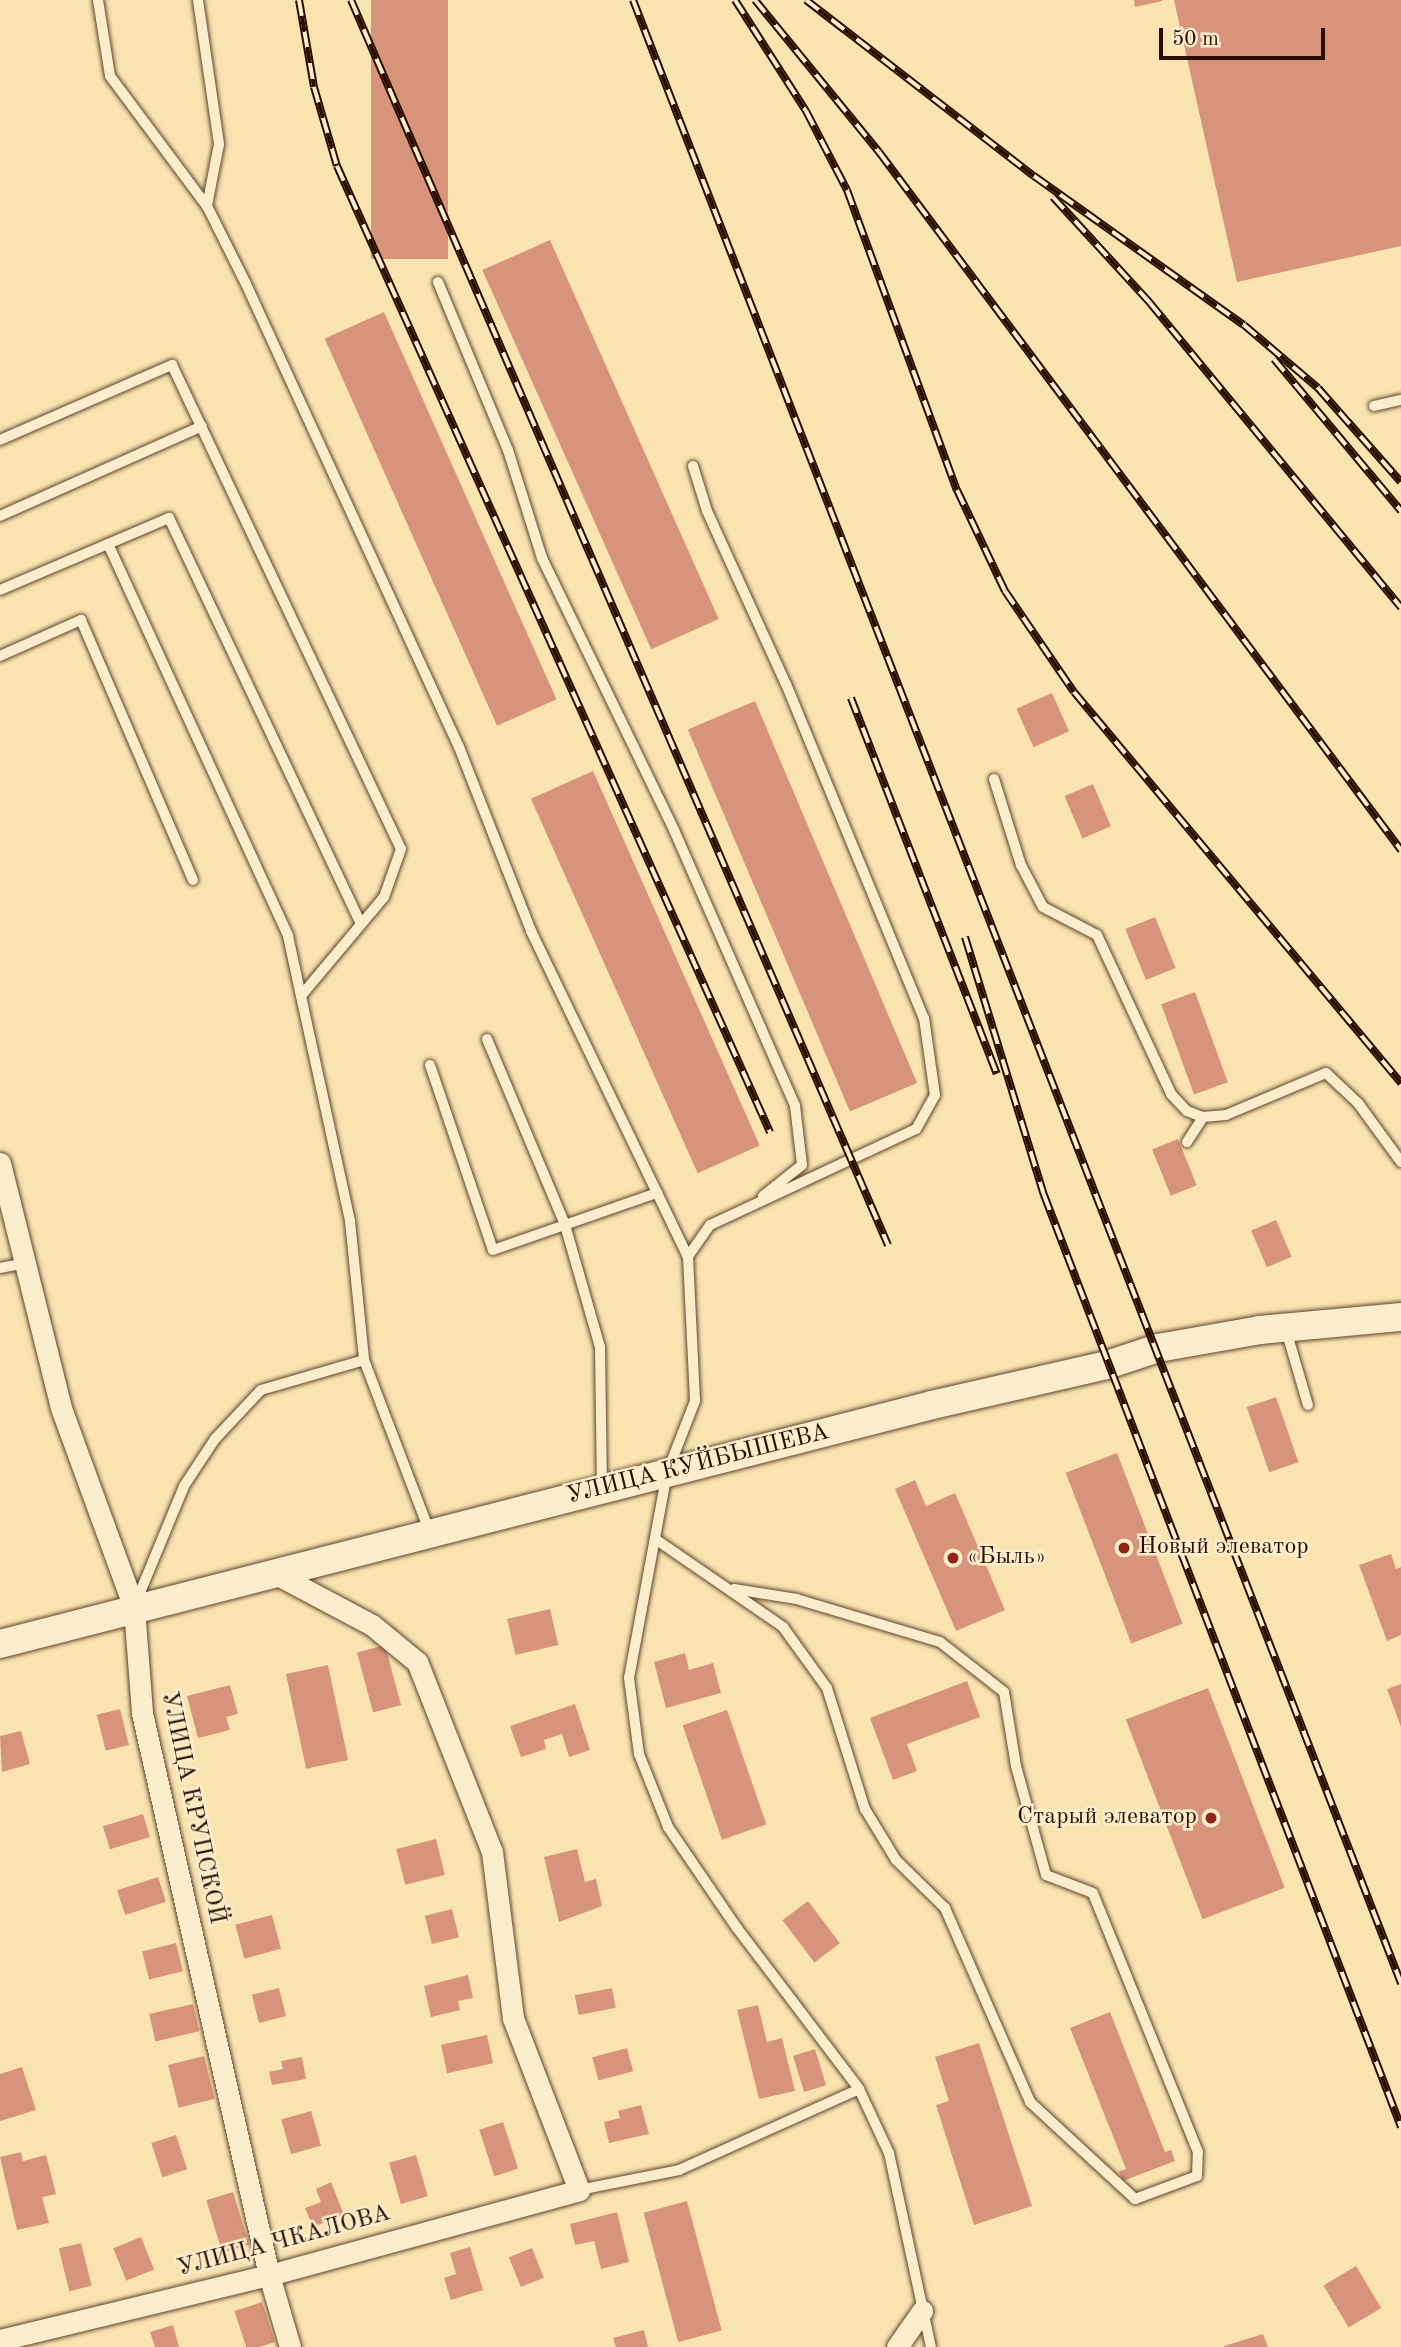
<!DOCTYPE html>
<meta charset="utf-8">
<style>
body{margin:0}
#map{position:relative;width:1401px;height:2347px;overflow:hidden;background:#f9e4b1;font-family:"Old Standard TT",serif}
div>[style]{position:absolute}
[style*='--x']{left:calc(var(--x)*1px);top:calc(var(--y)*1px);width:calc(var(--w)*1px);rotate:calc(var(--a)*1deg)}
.building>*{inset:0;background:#d8947a;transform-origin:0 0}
.roads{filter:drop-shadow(0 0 2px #5e442d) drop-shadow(0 0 2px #5e442d)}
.lane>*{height:10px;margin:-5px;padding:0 5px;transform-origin:5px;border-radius:5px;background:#fbedcc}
.street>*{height:21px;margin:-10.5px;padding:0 10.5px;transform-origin:10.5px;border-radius:10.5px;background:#fbedcc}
.secondary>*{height:28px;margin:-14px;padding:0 14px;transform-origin:14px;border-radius:14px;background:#fbedcc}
.rail>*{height:8px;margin-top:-4px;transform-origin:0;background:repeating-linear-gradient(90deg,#fbedcc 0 16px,#2a0f01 0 32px);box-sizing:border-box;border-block:2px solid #2a0f01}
.dots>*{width:19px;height:19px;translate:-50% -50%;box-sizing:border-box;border:4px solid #fbedcc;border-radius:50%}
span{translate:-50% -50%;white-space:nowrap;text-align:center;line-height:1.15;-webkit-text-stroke:5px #fbedcc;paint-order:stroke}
.street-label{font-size:24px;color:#2a0f01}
.poi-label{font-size:24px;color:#2a0f01}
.left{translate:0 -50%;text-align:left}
.right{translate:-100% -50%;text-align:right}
.scale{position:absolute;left:1159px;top:28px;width:166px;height:32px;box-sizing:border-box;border:4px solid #2a0f01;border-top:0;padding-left:9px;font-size:21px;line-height:24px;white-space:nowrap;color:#2a0f01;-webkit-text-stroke:5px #fbedcc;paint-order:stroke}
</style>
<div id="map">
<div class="building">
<i style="left:371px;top:0;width:77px;height:259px"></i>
<i style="clip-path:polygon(1134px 0,1162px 0,1162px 1px,1135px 7px)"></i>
<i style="clip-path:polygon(1174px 0,1401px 0,1401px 246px,1237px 282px)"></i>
<i style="left:550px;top:240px;width:415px;height:74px;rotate:66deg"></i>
<i style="left:384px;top:312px;width:424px;height:65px;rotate:66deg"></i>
<i style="left:1052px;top:693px;width:42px;height:39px;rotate:66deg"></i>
<i style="left:755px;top:701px;width:415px;height:73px;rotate:67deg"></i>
<i style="left:593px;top:771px;width:410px;height:68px;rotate:66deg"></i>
<i style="left:1093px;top:784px;width:46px;height:31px;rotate:67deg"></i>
<i style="left:1155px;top:917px;width:55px;height:32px;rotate:68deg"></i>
<i style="left:1195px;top:992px;width:96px;height:36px;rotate:70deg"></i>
<i style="left:1178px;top:1139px;width:50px;height:28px;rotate:68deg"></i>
<i style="left:1276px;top:1220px;width:40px;height:27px;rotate:67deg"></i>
<i style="left:1276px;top:1397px;width:69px;height:31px;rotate:71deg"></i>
<i style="left:1117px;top:1453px;width:183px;height:55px;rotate:69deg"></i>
<i style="clip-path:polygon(915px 1480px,926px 1506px,955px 1493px,1005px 1610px,956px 1631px,895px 1489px)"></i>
<i style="clip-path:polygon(1391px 1554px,1396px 1569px,1401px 1567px,1401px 1635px,1387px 1641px,1359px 1565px)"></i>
<i style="left:550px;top:1609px;width:37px;height:44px;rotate:77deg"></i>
<i style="left:385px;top:1645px;width:62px;height:29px;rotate:75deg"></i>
<i style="clip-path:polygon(685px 1653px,689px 1670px,713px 1663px,721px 1693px,666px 1708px,654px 1662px)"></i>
<i style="left:328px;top:1665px;width:97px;height:43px;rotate:78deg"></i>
<i style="clip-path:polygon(967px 1681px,980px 1717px,907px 1744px,917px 1771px,893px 1780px,870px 1718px)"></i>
<i style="clip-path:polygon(1401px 1684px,1401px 1727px,1387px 1689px)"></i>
<i style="clip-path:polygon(230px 1685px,238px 1714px,226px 1717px,230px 1730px,198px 1738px,187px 1696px)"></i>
<i style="left:1208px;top:1688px;width:214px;height:88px;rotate:69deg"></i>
<i style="clip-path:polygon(575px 1704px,590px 1750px,569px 1757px,562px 1734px,544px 1740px,546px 1749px,521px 1757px,510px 1726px)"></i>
<i style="left:120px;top:1709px;width:37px;height:24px;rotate:76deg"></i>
<i style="left:727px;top:1710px;width:121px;height:47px;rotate:71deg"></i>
<i style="clip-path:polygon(21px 1731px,30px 1764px,2px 1772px,0 1736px)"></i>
<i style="left:143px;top:1814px;width:24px;height:42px;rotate:73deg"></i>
<i style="left:436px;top:1839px;width:37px;height:41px;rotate:76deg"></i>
<i style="clip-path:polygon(577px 1849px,585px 1882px,596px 1879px,602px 1906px,559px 1922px,544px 1857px)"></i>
<i style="left:158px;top:1877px;width:26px;height:43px;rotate:72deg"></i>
<i style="left:808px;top:1901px;width:53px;height:32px;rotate:53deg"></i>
<i style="left:452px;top:1909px;width:29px;height:28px;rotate:76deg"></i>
<i style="left:272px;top:1915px;width:35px;height:38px;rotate:75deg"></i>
<i style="left:176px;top:1943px;width:29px;height:35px;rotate:76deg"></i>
<i style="clip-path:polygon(468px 1975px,473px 1998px,458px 2001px,460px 2010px,431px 2017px,424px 1986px)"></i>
<i style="left:279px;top:1988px;width:29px;height:28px;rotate:76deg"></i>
<i style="left:612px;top:1988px;width:20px;height:38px;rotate:79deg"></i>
<i style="left:193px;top:2004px;width:28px;height:45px;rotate:77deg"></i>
<i style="clip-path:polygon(758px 2005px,767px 2042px,782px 2038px,795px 2091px,759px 2099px,737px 2010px)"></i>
<i style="clip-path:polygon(1110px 2012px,1165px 2152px,1171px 2150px,1175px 2161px,1123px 2181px,1119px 2171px,1126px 2169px,1070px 2028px)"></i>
<i style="left:487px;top:2035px;width:29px;height:47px;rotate:78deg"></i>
<i style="clip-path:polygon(979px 2043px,1032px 2206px,974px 2225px,936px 2105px,949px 2101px,935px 2057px)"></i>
<i style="left:627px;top:2048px;width:24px;height:36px;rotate:75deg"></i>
<i style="left:815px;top:2049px;width:38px;height:23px;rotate:73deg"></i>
<i style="left:204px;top:2056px;width:44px;height:37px;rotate:76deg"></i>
<i style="clip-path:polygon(302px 2057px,306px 2079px,272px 2085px,269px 2072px,283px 2069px,281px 2061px)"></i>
<i style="clip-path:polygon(22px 2067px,36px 2110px,0 2121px,0 2074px)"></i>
<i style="clip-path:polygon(641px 2105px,649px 2134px,609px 2143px,604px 2122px,620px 2118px,618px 2111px)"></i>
<i style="left:311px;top:2111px;width:36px;height:31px;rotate:74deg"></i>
<i style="left:503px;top:2122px;width:49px;height:25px;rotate:72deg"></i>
<i style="left:176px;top:2135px;width:36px;height:26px;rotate:72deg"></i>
<i style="clip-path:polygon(21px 2152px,23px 2161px,46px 2155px,56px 2194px,42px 2197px,49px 2223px,17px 2230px,0 2157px)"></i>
<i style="left:416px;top:2155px;width:43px;height:28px;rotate:74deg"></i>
<i style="clip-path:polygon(331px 2182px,344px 2215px,313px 2227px,305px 2208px,321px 2202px,316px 2189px)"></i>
<i style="left:233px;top:2192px;width:55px;height:28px;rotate:73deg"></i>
<i style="left:687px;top:2201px;width:134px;height:45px;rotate:75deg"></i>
<i style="clip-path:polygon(617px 2212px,629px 2262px,601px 2269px,594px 2241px,575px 2245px,570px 2224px)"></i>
<i style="left:141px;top:2237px;width:35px;height:30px;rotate:68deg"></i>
<i style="left:81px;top:2243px;width:44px;height:23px;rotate:76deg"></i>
<i style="clip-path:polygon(470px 2247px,483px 2290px,451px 2300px,444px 2278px,456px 2274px,450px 2253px)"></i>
<i style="left:532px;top:2248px;width:32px;height:25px;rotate:68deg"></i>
<i style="left:1356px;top:2266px;width:49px;height:38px;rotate:59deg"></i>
<i style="left:262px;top:2302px;width:42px;height:29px;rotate:72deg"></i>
<i style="clip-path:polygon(173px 2325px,179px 2347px,155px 2347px,150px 2332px)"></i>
<i style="clip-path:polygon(644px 2330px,648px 2347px,616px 2347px,613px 2338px)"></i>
<i style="clip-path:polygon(1263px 2334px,1268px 2347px,1224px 2347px,1224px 2346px)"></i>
</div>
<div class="roads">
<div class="lane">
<i style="--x:98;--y:0;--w:77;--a:81"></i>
<i style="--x:110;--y:76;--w:162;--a:53.3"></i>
<i style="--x:207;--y:206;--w:87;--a:63.4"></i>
<i style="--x:246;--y:284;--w:510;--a:65.3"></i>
<i style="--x:459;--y:747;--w:198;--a:68.6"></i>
<i style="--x:531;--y:931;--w:362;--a:64.3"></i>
<i style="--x:198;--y:0;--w:146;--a:81.7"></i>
<i style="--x:219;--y:144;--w:63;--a:101"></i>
<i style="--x:438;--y:282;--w:182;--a:67.4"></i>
<i style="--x:508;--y:450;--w:113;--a:72.5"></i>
<i style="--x:542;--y:558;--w:302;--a:64.1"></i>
<i style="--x:674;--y:830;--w:301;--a:66.3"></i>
<i style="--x:795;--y:1106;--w:59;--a:83.2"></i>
<i style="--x:802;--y:1165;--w:50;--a:141.5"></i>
<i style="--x:1374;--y:406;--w:28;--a:-13"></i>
<i style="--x:0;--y:440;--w:188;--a:-23.6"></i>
<i style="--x:172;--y:365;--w:535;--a:64.68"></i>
<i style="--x:401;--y:849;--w:51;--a:109.5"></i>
<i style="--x:384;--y:897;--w:129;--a:130"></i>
<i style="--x:301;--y:996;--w:230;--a:77.7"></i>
<i style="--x:350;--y:1221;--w:140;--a:84.2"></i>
<i style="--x:364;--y:1360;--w:185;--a:69.1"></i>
<i style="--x:693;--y:466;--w:47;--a:72.7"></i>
<i style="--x:707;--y:511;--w:190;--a:65.5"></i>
<i style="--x:786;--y:684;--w:361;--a:67.6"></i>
<i style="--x:924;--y:1018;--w:78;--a:81.9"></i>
<i style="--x:935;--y:1095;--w:39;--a:119"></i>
<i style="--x:916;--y:1129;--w:227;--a:155"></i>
<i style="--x:710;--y:1225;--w:39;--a:125"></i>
<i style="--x:688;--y:1257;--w:144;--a:87.2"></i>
<i style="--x:695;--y:1401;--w:77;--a:111.3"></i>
<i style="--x:667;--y:1473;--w:208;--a:100.5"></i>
<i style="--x:629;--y:1678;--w:77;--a:82.5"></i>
<i style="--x:639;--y:1754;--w:79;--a:68.3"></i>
<i style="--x:668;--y:1827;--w:122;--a:55.7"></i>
<i style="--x:737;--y:1928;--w:202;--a:52.8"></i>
<i style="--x:859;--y:2089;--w:71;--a:64.9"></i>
<i style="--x:889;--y:2153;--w:198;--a:77.8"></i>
<i style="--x:0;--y:516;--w:221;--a:-24"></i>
<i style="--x:108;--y:544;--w:431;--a:65.3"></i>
<i style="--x:288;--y:936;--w:61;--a:77.8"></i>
<i style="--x:0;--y:590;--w:184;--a:-23.1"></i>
<i style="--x:169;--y:518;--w:449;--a:64.7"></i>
<i style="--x:0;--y:656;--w:89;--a:-24"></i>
<i style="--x:81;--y:620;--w:283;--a:66.7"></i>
<i style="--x:994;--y:779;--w:90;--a:72.6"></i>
<i style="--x:1021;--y:865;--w:47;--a:62.4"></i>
<i style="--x:1043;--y:907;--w:61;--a:27.4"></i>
<i style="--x:1097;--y:935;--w:175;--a:65"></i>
<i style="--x:1171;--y:1094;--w:23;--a:47"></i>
<i style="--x:1187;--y:1111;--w:17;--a:21"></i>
<i style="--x:1203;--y:1117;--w:23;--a:-5"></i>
<i style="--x:1226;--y:1115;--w:108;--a:-22.8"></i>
<i style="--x:1326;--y:1073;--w:44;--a:43.2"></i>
<i style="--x:1358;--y:1103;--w:73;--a:53.9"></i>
<i style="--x:487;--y:1039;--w:202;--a:67.2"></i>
<i style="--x:565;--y:1225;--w:127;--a:74"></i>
<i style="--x:600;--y:1347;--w:142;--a:89.2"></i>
<i style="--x:430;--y:1065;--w:195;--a:71.2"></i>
<i style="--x:493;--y:1250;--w:174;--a:-19.2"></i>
<i style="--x:1187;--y:1142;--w:30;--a:-57"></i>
<i style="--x:0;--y:1268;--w:26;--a:-11"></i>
<i style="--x:1286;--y:1330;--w:78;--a:73.7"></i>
<i style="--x:658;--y:1541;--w:152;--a:34.5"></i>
<i style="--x:783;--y:1627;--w:75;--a:54.2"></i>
<i style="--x:827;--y:1688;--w:127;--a:72.6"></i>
<i style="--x:865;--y:1809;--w:60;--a:58.7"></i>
<i style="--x:896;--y:1860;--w:69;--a:44.4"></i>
<i style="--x:945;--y:1908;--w:212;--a:66.3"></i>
<i style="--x:1030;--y:2102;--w:143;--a:42.7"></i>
<i style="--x:1135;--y:2199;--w:66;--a:-20.4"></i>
<i style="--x:1197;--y:2176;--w:24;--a:-88"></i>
<i style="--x:1198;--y:2152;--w:279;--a:-112.1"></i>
<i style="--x:1093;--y:1893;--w:50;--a:-159"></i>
<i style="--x:1046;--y:1875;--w:113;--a:-105.4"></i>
<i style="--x:1016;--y:1766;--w:75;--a:-99.2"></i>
<i style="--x:1004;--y:1692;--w:81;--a:-142"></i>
<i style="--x:940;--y:1642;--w:149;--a:-163.3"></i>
<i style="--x:797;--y:1599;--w:64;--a:-171"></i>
<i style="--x:134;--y:1607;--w:131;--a:-67.5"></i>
<i style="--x:184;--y:1486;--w:56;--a:-56.6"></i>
<i style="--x:215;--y:1439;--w:67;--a:-46.8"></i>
<i style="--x:261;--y:1390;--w:107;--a:-16.2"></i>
<i style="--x:579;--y:2190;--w:102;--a:-11.3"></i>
<i style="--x:679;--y:2170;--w:197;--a:-24.2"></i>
</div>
<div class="street">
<i style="--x:0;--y:1163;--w:252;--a:76"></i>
<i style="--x:61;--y:1408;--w:213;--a:69.9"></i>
<i style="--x:134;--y:1608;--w:105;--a:85.6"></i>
<i style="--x:142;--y:1713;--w:576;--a:77.27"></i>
<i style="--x:269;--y:2275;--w:75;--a:73.7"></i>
<i style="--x:0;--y:2340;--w:277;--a:-13.6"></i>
<i style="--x:269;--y:2275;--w:321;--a:-15.3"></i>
<i style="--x:579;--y:2190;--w:184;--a:-111"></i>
<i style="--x:513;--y:2018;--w:167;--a:-97.2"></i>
<i style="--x:492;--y:1852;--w:204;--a:-111.5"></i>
<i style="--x:417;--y:1662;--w:58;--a:-140.6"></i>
<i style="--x:372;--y:1625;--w:111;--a:-152"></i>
<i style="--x:897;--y:2347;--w:44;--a:-55.2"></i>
</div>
<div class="secondary">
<i style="--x:0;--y:1644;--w:962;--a:-14.38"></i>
<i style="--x:932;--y:1405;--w:180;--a:-12.9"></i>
<i style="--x:1107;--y:1365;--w:54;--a:-18.4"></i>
<i style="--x:1158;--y:1348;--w:104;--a:-10"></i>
<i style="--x:1260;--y:1330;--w:142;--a:-5.3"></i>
</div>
</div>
<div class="rail">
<i style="--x:299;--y:0;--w:88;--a:80.2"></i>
<i style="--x:314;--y:87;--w:82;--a:73.8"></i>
<i style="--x:337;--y:166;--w:1059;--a:65.86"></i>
<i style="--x:351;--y:0;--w:1356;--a:66.67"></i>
<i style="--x:633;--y:0;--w:2127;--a:68.83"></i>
<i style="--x:735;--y:0;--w:132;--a:57.4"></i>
<i style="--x:806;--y:111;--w:89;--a:62.6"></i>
<i style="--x:847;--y:190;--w:320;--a:69.9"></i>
<i style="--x:957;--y:490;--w:112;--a:64.6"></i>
<i style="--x:1005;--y:591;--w:122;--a:55.7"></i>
<i style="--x:1074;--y:692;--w:510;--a:50.09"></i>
<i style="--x:755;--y:0;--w:196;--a:50.8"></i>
<i style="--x:879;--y:152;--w:872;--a:53.21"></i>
<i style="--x:806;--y:0;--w:288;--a:37.7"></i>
<i style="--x:1034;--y:176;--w:257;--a:35.4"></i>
<i style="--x:1244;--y:325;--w:97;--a:40.4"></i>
<i style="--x:1318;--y:388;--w:125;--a:48.6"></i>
<i style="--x:1053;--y:197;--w:144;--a:47.5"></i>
<i style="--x:1150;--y:303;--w:395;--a:50.5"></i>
<i style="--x:1274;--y:359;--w:198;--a:50.1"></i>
<i style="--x:851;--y:698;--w:403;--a:68.8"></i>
<i style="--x:965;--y:937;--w:270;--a:73"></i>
<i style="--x:1044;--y:1195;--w:998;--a:69.04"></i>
</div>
<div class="dots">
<i style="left:1124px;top:1548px;background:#8f2418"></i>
<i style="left:953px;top:1558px;background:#8f2418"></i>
<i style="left:1211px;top:1818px;background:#8f2418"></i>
</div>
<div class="street-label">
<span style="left:698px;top:1465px;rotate:-14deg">УЛИЦА КУЙБЫШЕВА</span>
<span style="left:192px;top:1808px;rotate:78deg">УЛИЦА КРУПСКОЙ</span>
<span style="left:284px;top:2242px;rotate:-15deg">УЛИЦА ЧКАЛОВА</span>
</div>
<div class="poi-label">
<span class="left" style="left:1138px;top:1548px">Новый элеватор</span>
<span class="left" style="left:967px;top:1558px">«Быль»</span>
<span class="right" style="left:1197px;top:1818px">Старый элеватор</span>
</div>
<div class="scale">50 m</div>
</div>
